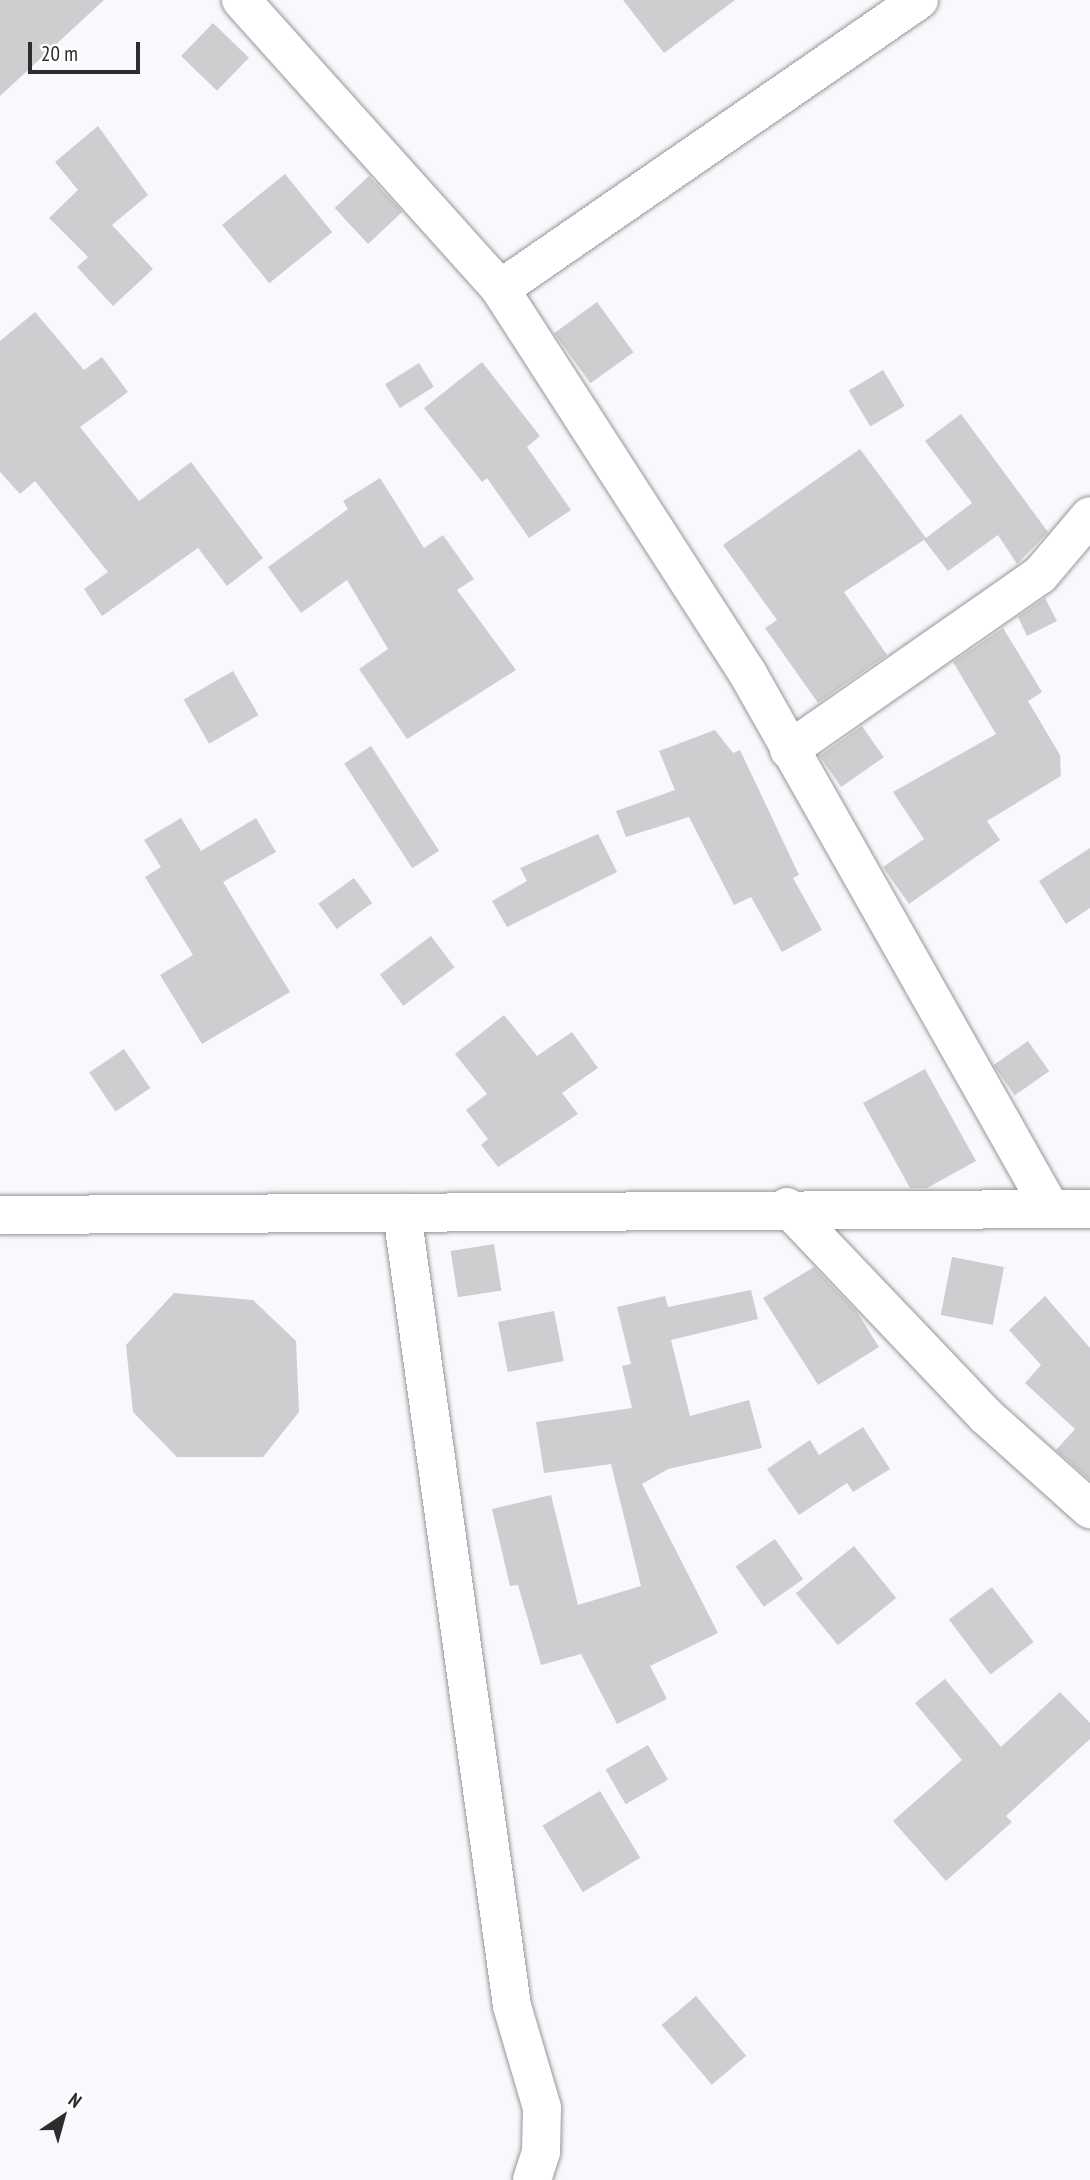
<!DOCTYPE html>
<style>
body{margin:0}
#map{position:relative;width:1090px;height:2180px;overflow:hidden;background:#faf8fc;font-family:"PT Sans Narrow",sans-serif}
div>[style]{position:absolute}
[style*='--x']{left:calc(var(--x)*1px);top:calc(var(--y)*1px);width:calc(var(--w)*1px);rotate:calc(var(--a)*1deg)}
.building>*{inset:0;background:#cfcdd0;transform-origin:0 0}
.roads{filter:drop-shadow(0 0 2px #989699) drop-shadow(0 0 2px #989699)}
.street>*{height:38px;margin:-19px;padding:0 19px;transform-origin:19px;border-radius:19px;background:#fff}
span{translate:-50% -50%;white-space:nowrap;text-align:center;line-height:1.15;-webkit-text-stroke:7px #fff;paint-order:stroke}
.north{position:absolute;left:28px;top:2082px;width:70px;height:70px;-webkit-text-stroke:5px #fff;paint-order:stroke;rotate:36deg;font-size:19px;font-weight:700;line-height:28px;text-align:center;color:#2e2d2e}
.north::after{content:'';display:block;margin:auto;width:24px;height:32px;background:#2e2d2e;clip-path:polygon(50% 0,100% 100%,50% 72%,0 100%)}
.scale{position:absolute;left:28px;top:42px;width:112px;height:32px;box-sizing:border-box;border:4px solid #2e2d2e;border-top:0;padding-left:9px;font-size:21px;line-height:24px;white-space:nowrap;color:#2e2d2e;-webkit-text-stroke:5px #fff;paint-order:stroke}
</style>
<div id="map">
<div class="building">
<i style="clip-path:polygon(0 0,104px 0,0 96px)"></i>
<i style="clip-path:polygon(623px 0,735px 0,664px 53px)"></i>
<i style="left:213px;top:23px;width:50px;height:46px;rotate:44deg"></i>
<i style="clip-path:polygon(98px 126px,148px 195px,112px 225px,153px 269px,113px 306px,77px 267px,88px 257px,49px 218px,78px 190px,55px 162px)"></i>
<i style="left:285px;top:174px;width:75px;height:81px;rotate:51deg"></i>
<i style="left:369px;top:176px;width:49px;height:47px;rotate:47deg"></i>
<i style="left:597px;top:302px;width:62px;height:53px;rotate:54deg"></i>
<i style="clip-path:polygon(35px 312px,84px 370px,102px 357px,128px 392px,80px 427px,139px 501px,191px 462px,263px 558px,227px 586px,198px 548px,102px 616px,84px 589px,108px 572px,35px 481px,20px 494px,0 472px,0 341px)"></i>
<i style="clip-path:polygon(482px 362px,540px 436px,527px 447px,571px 510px,529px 538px,487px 478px,482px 482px,424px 408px)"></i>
<i style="left:419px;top:363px;width:28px;height:40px;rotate:58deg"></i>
<i style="left:883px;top:370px;width:42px;height:40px;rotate:59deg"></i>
<i style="clip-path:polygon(961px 414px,1048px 532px,1017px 564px,998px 535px,948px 571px,924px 540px,844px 592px,887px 655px,818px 703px,765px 628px,777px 620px,723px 545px,860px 449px,926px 538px,972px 503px,925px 441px)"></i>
<i style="clip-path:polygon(380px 478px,424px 548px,443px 535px,474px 579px,457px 590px,516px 670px,407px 739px,359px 669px,388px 649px,347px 580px,301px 613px,268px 567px,348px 509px,343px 501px)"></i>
<i style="clip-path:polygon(1045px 598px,1057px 621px,1027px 636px,1018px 617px)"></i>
<i style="clip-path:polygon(1003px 628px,1042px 692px,1028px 701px,1060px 755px,1061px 776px,987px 821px,1000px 840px,909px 904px,883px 867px,924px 839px,893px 792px,996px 734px,953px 662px)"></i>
<i style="left:233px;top:671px;width:51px;height:57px;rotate:60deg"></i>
<i style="left:862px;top:726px;width:38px;height:52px;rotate:55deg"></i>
<i style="clip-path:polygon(715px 730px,733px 753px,740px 750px,799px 875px,793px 878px,822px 930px,782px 952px,751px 897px,734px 905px,689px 817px,626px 837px,616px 811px,675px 790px,659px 751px)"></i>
<i style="left:371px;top:746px;width:125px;height:32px;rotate:57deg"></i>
<i style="clip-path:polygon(181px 818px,201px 851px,256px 818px,276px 852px,223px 882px,290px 992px,202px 1044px,160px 975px,193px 955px,145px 877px,161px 867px,144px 840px)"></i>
<i style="clip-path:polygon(598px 834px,617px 872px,507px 927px,492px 901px,527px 881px,520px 868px)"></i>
<i style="clip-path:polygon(1090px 848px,1090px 908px,1066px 924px,1039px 881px)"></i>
<i style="left:354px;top:878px;width:31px;height:44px;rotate:54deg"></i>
<i style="left:431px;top:936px;width:39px;height:64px;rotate:53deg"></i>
<i style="clip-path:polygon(504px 1015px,537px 1056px,572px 1032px,598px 1068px,562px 1093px,578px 1114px,498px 1167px,481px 1145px,488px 1139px,466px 1110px,487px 1094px,455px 1054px)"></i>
<i style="left:1028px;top:1041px;width:37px;height:42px;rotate:55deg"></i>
<i style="left:124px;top:1049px;width:47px;height:42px;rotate:56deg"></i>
<i style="clip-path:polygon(925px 1069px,976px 1161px,927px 1188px,910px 1188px,863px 1103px)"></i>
<i style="left:494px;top:1244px;width:47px;height:44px;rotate:81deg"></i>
<i style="left:952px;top:1257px;width:53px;height:59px;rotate:11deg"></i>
<i style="clip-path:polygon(814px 1267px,857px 1312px,879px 1347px,818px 1385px,763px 1298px)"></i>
<i style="clip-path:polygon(751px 1290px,758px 1319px,671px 1340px,690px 1416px,749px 1400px,762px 1448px,668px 1469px,642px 1484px,718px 1633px,650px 1666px,667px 1699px,617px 1724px,581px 1654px,541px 1665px,518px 1585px,510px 1586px,492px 1509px,551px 1495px,578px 1605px,641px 1586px,611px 1464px,544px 1473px,536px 1422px,632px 1408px,622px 1366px,631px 1364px,617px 1307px,665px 1296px,668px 1307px)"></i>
<i style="clip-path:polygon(174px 1293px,253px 1300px,296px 1341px,299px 1412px,263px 1457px,177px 1457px,133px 1412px,126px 1345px)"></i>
<i style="clip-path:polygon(1045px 1296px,1090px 1348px,1090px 1480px,1056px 1450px,1075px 1429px,1025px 1383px,1041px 1365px,1009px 1330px)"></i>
<i style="left:554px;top:1311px;width:51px;height:57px;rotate:79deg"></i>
<i style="clip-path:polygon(863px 1427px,890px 1469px,853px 1492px,847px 1483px,799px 1515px,767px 1469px,810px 1440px,819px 1455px)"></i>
<i style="left:775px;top:1539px;width:49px;height:48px;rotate:55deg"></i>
<i style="left:854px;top:1546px;width:67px;height:75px;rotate:51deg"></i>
<i style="left:992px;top:1587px;width:69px;height:54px;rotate:53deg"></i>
<i style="clip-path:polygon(945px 1679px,1001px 1747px,1060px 1692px,1090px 1723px,1090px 1739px,1006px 1816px,1012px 1822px,946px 1881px,893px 1821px,962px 1760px,915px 1703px)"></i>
<i style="left:648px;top:1745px;width:40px;height:49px;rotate:60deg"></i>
<i style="left:600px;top:1791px;width:78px;height:67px;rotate:59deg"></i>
<i style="left:696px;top:1996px;width:78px;height:45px;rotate:50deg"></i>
</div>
<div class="roads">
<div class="street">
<i style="--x:241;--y:0;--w:388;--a:48.1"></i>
<i style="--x:500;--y:289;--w:458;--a:57.2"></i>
<i style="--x:748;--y:674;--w:611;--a:60.5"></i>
<i style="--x:500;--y:289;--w:509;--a:-34.6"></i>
<i style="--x:789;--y:750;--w:306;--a:-34.9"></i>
<i style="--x:1040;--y:575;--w:77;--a:-49.7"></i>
<i style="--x:787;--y:1207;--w:289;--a:46.4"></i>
<i style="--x:986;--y:1416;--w:140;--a:41.8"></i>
<i style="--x:402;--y:1213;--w:801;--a:82.1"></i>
<i style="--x:512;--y:2006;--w:106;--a:73.6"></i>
<i style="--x:542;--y:2108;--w:44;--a:91.3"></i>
<i style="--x:541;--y:2152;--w:29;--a:108"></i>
<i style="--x:0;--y:1215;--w:1090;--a:-0.32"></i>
</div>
</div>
<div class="north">N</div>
<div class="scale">20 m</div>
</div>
